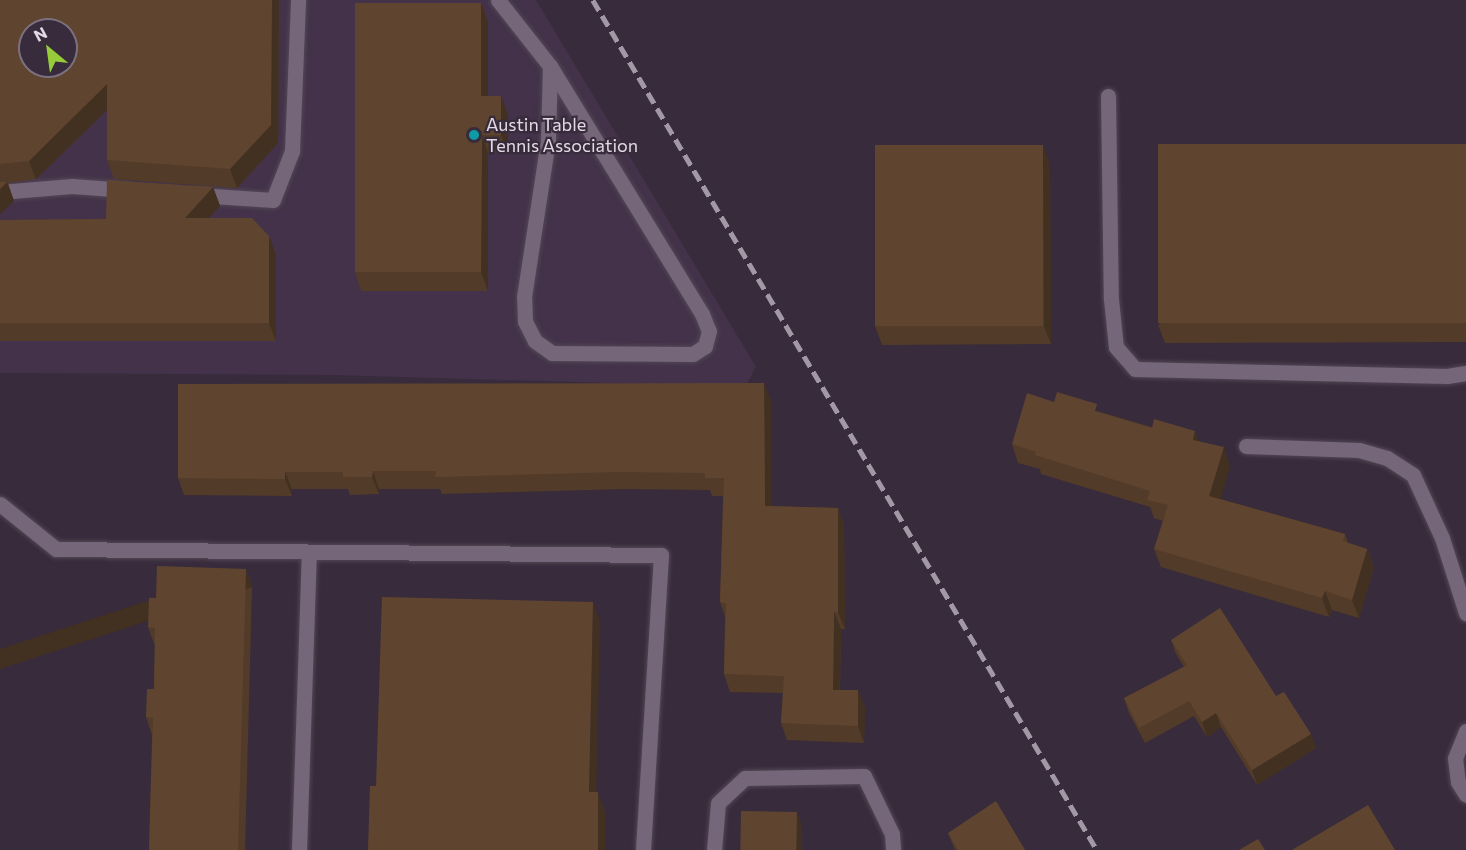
<!DOCTYPE html>
<style>
body{margin:0}
#map{position:relative;width:1466px;height:850px;overflow:hidden;background:#382b3c;font-family:Commissioner,sans-serif}
div>[style]{position:absolute}
[style*='--x']{left:calc(var(--x)*1px);top:calc(var(--y)*1px);width:calc(var(--w)*1px);rotate:calc(var(--a)*1deg)}
.built>*{inset:0;background:#433249}
.roads{filter:drop-shadow(0 0 2px #524755) drop-shadow(0 0 2px #524755)}
.lane>*{height:15px;margin:-7.5px;padding:0 7.5px;transform-origin:7.5px;border-radius:7.5px;background:#75667a}
.street>*{height:15px;margin:-7.5px;padding:0 7.5px;transform-origin:7.5px;border-radius:7.5px;background:#75667a}
.rail>*{height:4.5px;margin-top:-2.25px;transform-origin:0;background:repeating-linear-gradient(90deg,#a399a6 0 12px,transparent 0 18px)}
.wall>*{inset:0;background:#523b28}
.shaded-wall>*{inset:0;background:#423021;transform-origin:0 0}
.building>*{inset:0;background:#5f452f;transform-origin:0 0}
.dots>*{width:16px;height:16px;translate:-50% -50%;box-sizing:border-box;border:3px solid #382b3c;border-radius:50%}
span{translate:-50% -50%;white-space:nowrap;text-align:center;line-height:1.15;-webkit-text-stroke:4.5px #382b3c;paint-order:stroke}
.poi-label{font-size:18px;color:#e2dae5}
.left{translate:0 -50%;text-align:left}
.north{position:absolute;left:18px;top:18px;width:60px;height:60px;box-sizing:border-box;background:#382b3c;border:2px solid #7c7180;border-radius:50%;rotate:331deg;font-size:16px;font-weight:700;line-height:24px;text-align:center;color:#e2dae5}
.north::after{content:'';display:block;margin:auto;width:21px;height:27px;background:#96cc39;clip-path:polygon(50% 0,100% 100%,50% 72%,0 100%)}
</style>
<div id="map">
<div class="built">
<i style="clip-path:polygon(evenodd,0 0,536px 0,756px 367px,745px 387px,334px 375px,0 373px,0 0,30px 30px,66px 30px,66px 66px,30px 66px,30px 30px)"></i>
</div>
<div class="roads">
<div class="lane">
<i style="--x:498;--y:0;--w:84;--a:51.8"></i>
<i style="--x:550;--y:66;--w:291;--a:58.5"></i>
<i style="--x:702;--y:314;--w:18;--a:68"></i>
<i style="--x:709;--y:331;--w:16;--a:105"></i>
<i style="--x:705;--y:346;--w:14;--a:146"></i>
<i style="--x:693;--y:354;--w:141;--a:-179.6"></i>
<i style="--x:552;--y:353;--w:21;--a:-145"></i>
<i style="--x:535;--y:341;--w:22;--a:-117"></i>
<i style="--x:525;--y:321;--w:24;--a:-92"></i>
<i style="--x:524;--y:297;--w:158;--a:-81.3"></i>
<i style="--x:548;--y:141;--w:75;--a:-88.5"></i>
<i style="--x:1108;--y:96;--w:203;--a:89.2"></i>
<i style="--x:1111;--y:299;--w:48;--a:84.1"></i>
<i style="--x:1116;--y:347;--w:29;--a:49"></i>
<i style="--x:1135;--y:369;--w:312;--a:1.3"></i>
<i style="--x:1447;--y:376;--w:19;--a:-9"></i>
<i style="--x:0;--y:192;--w:72;--a:-4.8"></i>
<i style="--x:72;--y:186;--w:54;--a:4.2"></i>
<i style="--x:198;--y:195;--w:75;--a:3.8"></i>
<i style="--x:273;--y:200;--w:53;--a:-68.8"></i>
<i style="--x:292;--y:151;--w:151;--a:-87.7"></i>
<i style="--x:1246;--y:446;--w:113;--a:2"></i>
<i style="--x:1359;--y:450;--w:29;--a:16"></i>
<i style="--x:1387;--y:458;--w:31;--a:33"></i>
<i style="--x:1413;--y:475;--w:69;--a:65.3"></i>
<i style="--x:1442;--y:538;--w:79;--a:72.3"></i>
<i style="--x:0;--y:504;--w:72;--a:38.8"></i>
<i style="--x:56;--y:549;--w:605;--a:0.57"></i>
<i style="--x:661;--y:555;--w:296;--a:93.5"></i>
<i style="--x:299;--y:850;--w:298;--a:-88.1"></i>
<i style="--x:714;--y:850;--w:47;--a:-85.1"></i>
<i style="--x:718;--y:803;--w:37;--a:-43"></i>
<i style="--x:745;--y:778;--w:119;--a:-1"></i>
<i style="--x:864;--y:776;--w:64;--a:64.2"></i>
<i style="--x:892;--y:834;--w:16;--a:86"></i>
</div>
<div class="street">
<i style="--x:1466;--y:731;--w:29;--a:112"></i>
<i style="--x:1455;--y:758;--w:24;--a:83"></i>
<i style="--x:1458;--y:782;--w:15;--a:58"></i>
</div>
</div>
<div class="rail">
<i style="--x:593;--y:0;--w:988;--a:59.33"></i>
</div>
<div class="wall">
<i style="clip-path:polygon(0 0,279px 0,278px 143px,237px 188px,114px 179px,107px 160px,107px 110px,36px 179px,8px 183px,14px 201px,0 214px)"></i>
<i style="clip-path:polygon(481px 3px,488px 22px,488px 96px,508px 115px,508px 153px,488px 153px,488px 291px,361px 291px,355px 272px)"></i>
<i style="clip-path:polygon(1466px 144px,1466px 342px,1165px 343px,1158px 325px)"></i>
<i style="clip-path:polygon(1050px 164px,1051px 344px,882px 345px,875px 326px)"></i>
<i style="clip-path:polygon(213px 187px,220px 206px,209px 218px,269px 236px,276px 255px,276px 341px,0 341px,0 220px,106px 219px)"></i>
<i style="clip-path:polygon(764px 383px,771px 401px,771px 506px,838px 508px,844px 525px,845px 629px,841px 629px,840px 690px,865px 707px,864px 743px,787px 740px,781px 723px,783px 693px,730px 692px,724px 674px,725px 616px,720px 602px,723px 496px,712px 496px,710px 490px,625px 489px,442px 494px,440px 489px,379px 489px,379px 494px,350px 495px,348px 489px,292px 489px,292px 496px,184px 495px,178px 478px)"></i>
<i style="clip-path:polygon(1054px 402px,1100px 412px,1199px 441px,1230px 466px,1220px 499px,1345px 534px,1348px 543px,1367px 549px,1374px 567px,1359px 618px,1332px 610px,1329px 617px,1161px 567px,1154px 549px,1163px 521px,1154px 518px,1150px 507px,1041px 474px,1040px 469px,1018px 463px,1012px 444px)"></i>
<i style="clip-path:polygon(246px 569px,252px 587px,245px 850px,149px 850px,152px 735px,146px 717px,154px 689px,155px 646px,148px 627px,156px 598px)"></i>
<i style="clip-path:polygon(1171px 640px,1276px 696px,1316px 748px,1257px 785px,1221px 727px,1207px 737px,1194px 716px,1145px 743px,1129px 713px,1124px 698px,1184px 667px,1176px 654px)"></i>
<i style="clip-path:polygon(948px 833px,1025px 850px,955px 850px)"></i>
</div>
<div class="shaded-wall">
<i style="clip-path:polygon(272px 0,279px 0,278px 143px,237px 188px,230px 169px)"></i>
<i style="clip-path:polygon(481px 3px,488px 22px,488px 115px,481px 96px)"></i>
<i style="clip-path:polygon(107px 84px,114px 103px,36px 179px,29px 161px)"></i>
<i style="clip-path:polygon(501px 96px,508px 115px,508px 153px,501px 135px)"></i>
<i style="clip-path:polygon(482px 135px,488px 153px,488px 291px,481px 272px)"></i>
<i style="clip-path:polygon(1043px 145px,1050px 164px,1051px 344px,1044px 326px)"></i>
<i style="clip-path:polygon(7px 182px,14px 201px,0 214px,0 189px)"></i>
<i style="clip-path:polygon(213px 187px,220px 206px,191px 237px,185px 218px)"></i>
<i style="clip-path:polygon(269px 236px,276px 255px,276px 341px,269px 323px)"></i>
<i style="clip-path:polygon(764px 383px,771px 401px,771px 523px,765px 506px)"></i>
<i style="clip-path:polygon(1195px 431px,1202px 450px,1193px 440px)"></i>
<i style="clip-path:polygon(1224px 447px,1230px 466px,1216px 515px,1209px 496px)"></i>
<i style="clip-path:polygon(373px 471px,379px 489px,379px 494px,372px 477px)"></i>
<i style="clip-path:polygon(285px 472px,292px 489px,292px 496px,285px 479px)"></i>
<i style="clip-path:polygon(838px 508px,844px 525px,845px 629px,838px 612px)"></i>
<i style="clip-path:polygon(1367px 549px,1374px 567px,1359px 618px,1352px 600px)"></i>
<i style="left:246px;top:569px;width:19px;height:281px;rotate:72deg"></i>
<i style="clip-path:polygon(1325px 591px,1332px 610px,1329px 617px,1322px 598px)"></i>
<i style="clip-path:polygon(593px 602px,600px 621px,596px 810px,589px 792px)"></i>
<i style="clip-path:polygon(834px 612px,841px 629px,839px 708px,833px 690px)"></i>
<i style="clip-path:polygon(858px 690px,865px 707px,864px 743px,858px 726px)"></i>
<i style="clip-path:polygon(1216px 713px,1221px 727px,1207px 737px,1202px 722px)"></i>
<i style="clip-path:polygon(1311px 734px,1316px 748px,1257px 785px,1252px 770px)"></i>
<i style="clip-path:polygon(598px 792px,605px 811px,605px 850px,598px 850px)"></i>
<i style="clip-path:polygon(797px 812px,802px 827px,802px 850px,796px 850px)"></i>
</div>
<div class="building">
<i style="clip-path:polygon(evenodd,0 0,272px 0,271px 125px,230px 169px,107px 160px,107px 84px,29px 161px,0 164px,0 0,30px 30px,66px 30px,66px 66px,30px 66px,30px 30px)"></i>
<i style="clip-path:polygon(355px 3px,481px 3px,481px 96px,501px 96px,501px 135px,482px 135px,481px 272px,355px 272px)"></i>
<i style="left:1466px;top:144px;width:179px;height:308px;rotate:90deg"></i>
<i style="left:1043px;top:145px;width:181px;height:168px;rotate:90deg"></i>
<i style="clip-path:polygon(107px 180px,213px 187px,185px 218px,252px 218px,269px 236px,269px 323px,0 323px,0 220px,106px 219px)"></i>
<i style="clip-path:polygon(0 182px,7px 182px,0 189px)"></i>
<i style="clip-path:polygon(764px 383px,765px 506px,838px 508px,838px 612px,834px 612px,833px 690px,858px 690px,858px 726px,781px 723px,784px 676px,724px 674px,726px 603px,720px 602px,724px 478px,705px 478px,705px 473px,618px 472px,435px 477px,436px 471px,373px 471px,372px 477px,343px 477px,343px 472px,285px 472px,285px 479px,178px 478px,178px 384px)"></i>
<i style="clip-path:polygon(1057px 392px,1097px 404px,1095px 411px,1152px 428px,1154px 419px,1195px 431px,1193px 440px,1224px 447px,1209px 496px,1345px 534px,1343px 541px,1367px 549px,1352px 600px,1325px 591px,1322px 598px,1154px 549px,1168px 505px,1147px 500px,1150px 491px,1035px 455px,1036px 452px,1012px 444px,1027px 393px,1054px 402px)"></i>
<i style="clip-path:polygon(157px 566px,246px 569px,238px 850px,149px 850px,153px 718px,146px 717px,147px 689px,154px 689px,155px 628px,148px 627px,149px 598px,156px 598px)"></i>
<i style="clip-path:polygon(382px 597px,593px 602px,589px 792px,598px 792px,598px 850px,368px 850px,370px 786px,376px 786px)"></i>
<i style="clip-path:polygon(1220px 608px,1276px 696px,1284px 692px,1311px 734px,1252px 770px,1216px 713px,1202px 722px,1189px 701px,1139px 728px,1124px 698px,1187px 665px,1171px 640px)"></i>
<i style="clip-path:polygon(996px 801px,1025px 850px,958px 850px,948px 833px)"></i>
<i style="clip-path:polygon(1368px 805px,1395px 850px,1292px 850px)"></i>
<i style="left:741px;top:811px;width:56px;height:39px;rotate:1deg"></i>
<i style="clip-path:polygon(1258px 839px,1265px 850px,1239px 850px)"></i>
</div>
<div class="dots">
<i style="left:474px;top:135px;background:#0f9aa8"></i>
</div>
<div class="poi-label">
<span class="left" style="left:486px;top:135px">Austin Table<br>Tennis Association</span>
</div>
<div class="north">N</div>
</div>
